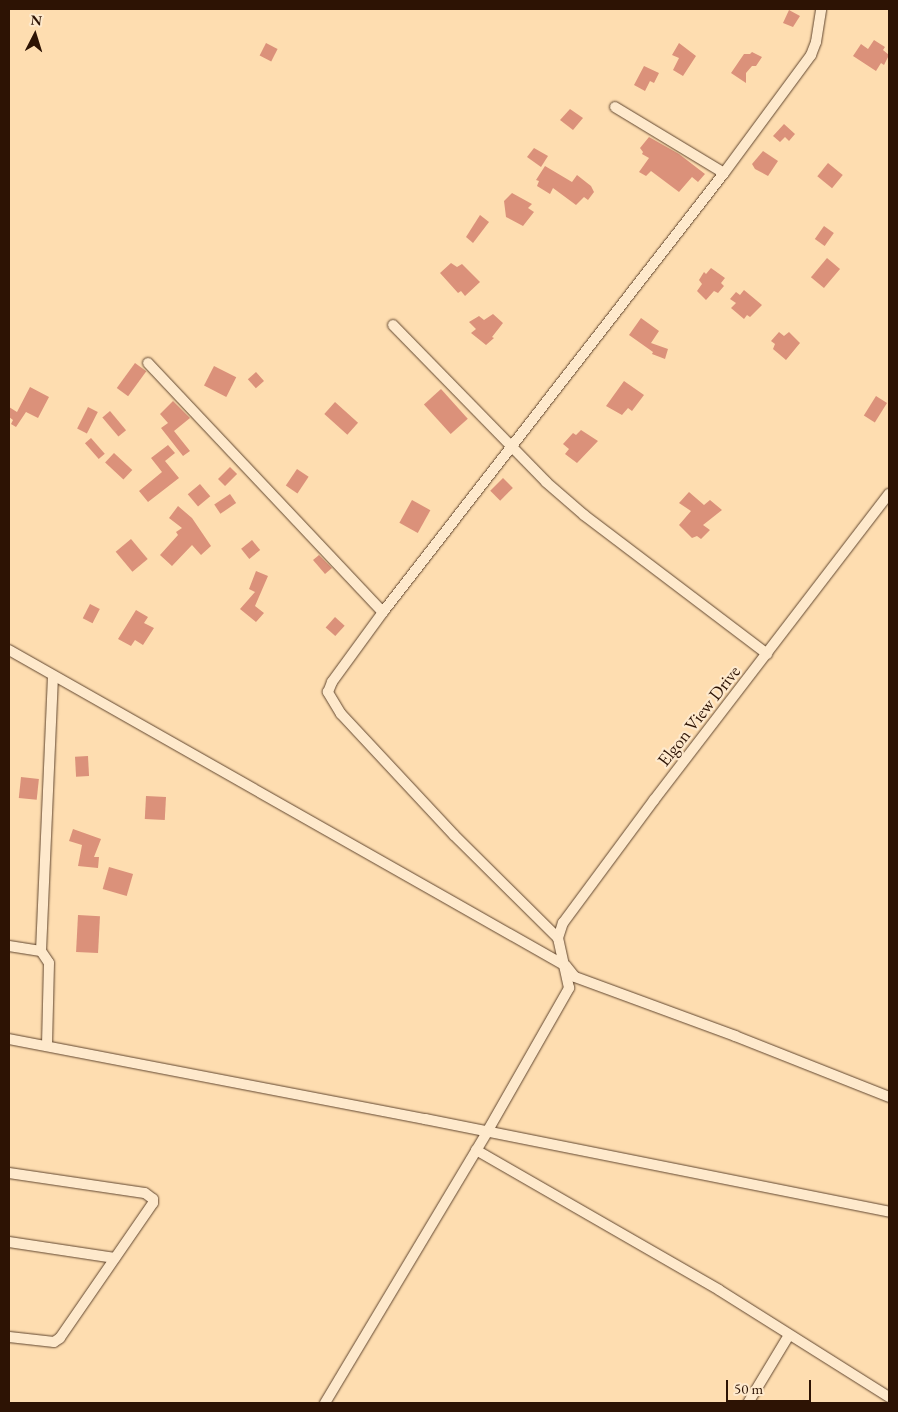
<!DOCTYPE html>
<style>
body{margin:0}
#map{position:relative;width:898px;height:1412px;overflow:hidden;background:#feddb0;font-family:"EB Garamond",serif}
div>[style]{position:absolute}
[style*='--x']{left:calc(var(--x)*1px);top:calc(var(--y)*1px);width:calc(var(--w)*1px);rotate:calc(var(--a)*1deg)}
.building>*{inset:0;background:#db917a;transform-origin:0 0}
.roads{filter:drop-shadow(0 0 1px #61462f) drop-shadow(0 0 1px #61462f)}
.street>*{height:10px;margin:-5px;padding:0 5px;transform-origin:5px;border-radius:5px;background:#fee9cc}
span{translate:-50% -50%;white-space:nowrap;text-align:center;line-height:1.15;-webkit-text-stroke:4.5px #fee9cc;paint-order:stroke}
.street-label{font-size:18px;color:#2d1304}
.frame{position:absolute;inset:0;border:10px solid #2d1304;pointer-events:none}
.north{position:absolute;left:10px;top:10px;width:50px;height:50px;-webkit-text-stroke:4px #fee9cc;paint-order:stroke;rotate:5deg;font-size:14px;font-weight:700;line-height:20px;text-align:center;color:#2d1304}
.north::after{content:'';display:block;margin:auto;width:18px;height:22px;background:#2d1304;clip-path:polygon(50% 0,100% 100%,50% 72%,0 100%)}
.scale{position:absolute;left:726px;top:1380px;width:85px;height:22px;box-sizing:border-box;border:2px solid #2d1304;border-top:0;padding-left:6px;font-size:15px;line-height:18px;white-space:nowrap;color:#2d1304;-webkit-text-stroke:4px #fee9cc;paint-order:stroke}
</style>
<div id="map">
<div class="building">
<i style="clip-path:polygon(789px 10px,800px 16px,793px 27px,783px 23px)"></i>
<i style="clip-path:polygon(874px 40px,885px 47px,883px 50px,889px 55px,884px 65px,881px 63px,876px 71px,853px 56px,861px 44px,868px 49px)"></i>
<i style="left:266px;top:43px;width:13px;height:14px;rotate:27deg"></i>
<i style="clip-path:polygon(679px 43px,696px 56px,683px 76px,673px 70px,679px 58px,672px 55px)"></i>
<i style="clip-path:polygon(752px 52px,762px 57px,756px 66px,752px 66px,746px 73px,746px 83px,731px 73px,744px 54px,750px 54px)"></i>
<i style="clip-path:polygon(644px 66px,659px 73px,654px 83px,650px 81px,645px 91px,634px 85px)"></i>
<i style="clip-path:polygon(570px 109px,583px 118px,573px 130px,560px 120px)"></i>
<i style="clip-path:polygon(784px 124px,795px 134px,789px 141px,785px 137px,780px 142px,773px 136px)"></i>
<i style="clip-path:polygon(649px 137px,679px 154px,705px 174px,698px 182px,692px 177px,679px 192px,651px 171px,646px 176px,639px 172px,649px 158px,642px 154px,643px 152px,640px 148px)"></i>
<i style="clip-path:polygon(534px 148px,548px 156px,541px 167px,527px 157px)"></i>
<i style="clip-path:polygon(763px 151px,778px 161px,768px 176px,755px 169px,752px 164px)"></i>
<i style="left:828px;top:163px;width:19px;height:17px;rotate:39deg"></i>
<i style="clip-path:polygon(545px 166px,572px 182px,577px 175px,591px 186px,594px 192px,588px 200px,584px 197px,576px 205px,553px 188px,550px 194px,537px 186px,539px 181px,536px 180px)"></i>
<i style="clip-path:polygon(512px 193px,532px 204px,528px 208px,534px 212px,523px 226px,506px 217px,504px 201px)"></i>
<i style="clip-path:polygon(480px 215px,489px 222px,473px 243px,466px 237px)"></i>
<i style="left:824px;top:226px;width:12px;height:16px;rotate:35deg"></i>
<i style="left:827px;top:258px;width:17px;height:25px;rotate:40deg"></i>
<i style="clip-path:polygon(451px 263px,457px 267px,462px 264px,480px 282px,465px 296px,461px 291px,458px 293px,440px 273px)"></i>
<i style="clip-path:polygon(711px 268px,725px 278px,721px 283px,724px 286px,718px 293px,714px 291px,706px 300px,697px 291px,702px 284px,699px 280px,704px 272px,706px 274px)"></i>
<i style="clip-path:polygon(744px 290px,762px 305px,750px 317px,747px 315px,744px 319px,731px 308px,736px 303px,730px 299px,736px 292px,740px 295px)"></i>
<i style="clip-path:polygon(493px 314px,503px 323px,492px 337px,494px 338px,486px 345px,471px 333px,476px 329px,469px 322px,479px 316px,484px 320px)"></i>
<i style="clip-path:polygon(641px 318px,659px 331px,651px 343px,668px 349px,665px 359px,652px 354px,653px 352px,629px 335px)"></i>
<i style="clip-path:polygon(779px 332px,784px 336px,789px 332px,800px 343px,786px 360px,773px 349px,775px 344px,771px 341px)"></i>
<i style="left:135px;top:363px;width:14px;height:31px;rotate:36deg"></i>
<i style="left:214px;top:366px;width:25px;height:22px;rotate:27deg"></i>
<i style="left:256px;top:372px;width:12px;height:11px;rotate:48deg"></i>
<i style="clip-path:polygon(624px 381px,644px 395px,632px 411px,628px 408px,622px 415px,606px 406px)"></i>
<i style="clip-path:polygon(30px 387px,49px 397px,38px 418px,26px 412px,16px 427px,11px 424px,13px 420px,9px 417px,9px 407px,17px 412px)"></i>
<i style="left:441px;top:389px;width:40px;height:23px;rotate:48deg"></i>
<i style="left:876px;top:396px;width:13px;height:23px;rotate:32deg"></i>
<i style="clip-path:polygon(173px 401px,190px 418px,174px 431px,190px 451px,183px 456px,161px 428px,168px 423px,160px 414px)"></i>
<i style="left:335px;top:402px;width:31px;height:16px;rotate:42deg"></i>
<i style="left:88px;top:407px;width:11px;height:24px;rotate:27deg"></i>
<i style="left:110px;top:411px;width:25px;height:10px;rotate:50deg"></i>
<i style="clip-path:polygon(581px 430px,598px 441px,577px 463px,565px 454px,569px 449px,563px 444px,573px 433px,576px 435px)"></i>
<i style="left:91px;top:438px;width:21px;height:8px;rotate:49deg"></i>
<i style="clip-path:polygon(168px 445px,175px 453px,165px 461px,179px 478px,148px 502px,139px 491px,162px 472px,151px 458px)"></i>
<i style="left:114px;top:453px;width:25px;height:13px;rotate:43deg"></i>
<i style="left:230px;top:467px;width:10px;height:17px;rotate:45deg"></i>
<i style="left:297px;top:469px;width:14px;height:20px;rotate:34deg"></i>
<i style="left:503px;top:478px;width:14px;height:18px;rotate:45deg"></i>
<i style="left:200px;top:484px;width:16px;height:16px;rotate:50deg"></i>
<i style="clip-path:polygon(689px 492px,704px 505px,710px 500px,722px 510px,703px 525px,710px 530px,701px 539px,697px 536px,692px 538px,679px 525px,691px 511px,679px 503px)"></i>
<i style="left:230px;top:494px;width:11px;height:19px;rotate:56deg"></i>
<i style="left:412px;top:500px;width:21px;height:26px;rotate:29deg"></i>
<i style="clip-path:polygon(178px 506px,192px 518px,211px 546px,201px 555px,192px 545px,172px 566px,160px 555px,178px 535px,176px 532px,182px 528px,169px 518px)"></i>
<i style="left:131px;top:539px;width:26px;height:20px;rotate:50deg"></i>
<i style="left:252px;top:540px;width:13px;height:14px;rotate:51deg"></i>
<i style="clip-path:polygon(319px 555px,332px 568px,325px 574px,313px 560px)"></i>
<i style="clip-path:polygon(256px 571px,268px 576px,255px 606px,264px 613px,256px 622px,240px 609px,255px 592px,249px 589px)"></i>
<i style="left:90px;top:604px;width:11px;height:16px;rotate:27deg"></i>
<i style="clip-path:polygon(136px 610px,148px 617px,144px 623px,154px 628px,143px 645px,135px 640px,131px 646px,118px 639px)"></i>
<i style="left:335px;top:617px;width:13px;height:14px;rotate:42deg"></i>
<i style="left:88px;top:756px;width:20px;height:13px;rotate:87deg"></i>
<i style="left:21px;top:777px;width:18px;height:21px;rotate:6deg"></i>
<i style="left:146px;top:796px;width:20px;height:23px;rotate:3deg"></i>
<i style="clip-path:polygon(73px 829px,101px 839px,94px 857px,99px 857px,98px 868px,78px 866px,82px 845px,69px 841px)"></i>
<i style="left:109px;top:867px;width:25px;height:23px;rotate:16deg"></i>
<i style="left:78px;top:915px;width:22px;height:37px;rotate:3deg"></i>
</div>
<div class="roads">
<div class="street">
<i style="--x:615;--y:107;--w:127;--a:31.2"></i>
<i style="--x:393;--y:325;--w:219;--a:45.7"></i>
<i style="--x:546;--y:482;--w:50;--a:41"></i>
<i style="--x:584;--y:515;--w:230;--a:37.2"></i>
<i style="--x:148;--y:363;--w:342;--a:46.7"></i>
<i style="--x:9;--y:650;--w:640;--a:29.57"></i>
<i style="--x:566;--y:966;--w:14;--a:51"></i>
<i style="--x:575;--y:977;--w:171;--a:20.2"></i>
<i style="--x:735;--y:1036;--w:166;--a:21.6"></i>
<i style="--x:558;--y:938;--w:146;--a:-135.3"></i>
<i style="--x:454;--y:835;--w:166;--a:-133"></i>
<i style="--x:341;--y:714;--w:26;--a:-121"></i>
<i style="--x:328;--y:692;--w:11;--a:-68"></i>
<i style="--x:332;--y:682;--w:87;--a:-53.9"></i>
<i style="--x:383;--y:612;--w:556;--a:-52.16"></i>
<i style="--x:724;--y:173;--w:147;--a:-53.6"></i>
<i style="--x:811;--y:55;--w:14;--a:-69"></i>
<i style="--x:816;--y:42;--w:33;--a:-81"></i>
<i style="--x:9;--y:946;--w:32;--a:9"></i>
<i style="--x:41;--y:951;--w:14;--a:56"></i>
<i style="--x:49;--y:963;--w:83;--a:91.4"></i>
<i style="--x:41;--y:951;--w:275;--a:-87.5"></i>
<i style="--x:9;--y:1039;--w:424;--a:10.9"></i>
<i style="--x:425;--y:1119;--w:473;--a:11.3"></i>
<i style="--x:476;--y:1150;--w:280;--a:29.9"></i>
<i style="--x:719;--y:1290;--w:201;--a:32.2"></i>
<i style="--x:9;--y:1173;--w:137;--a:8.4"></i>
<i style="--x:145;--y:1193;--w:10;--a:37"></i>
<i style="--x:153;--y:1199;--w:4;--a:90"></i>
<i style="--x:153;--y:1203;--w:164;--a:124.6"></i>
<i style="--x:60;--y:1338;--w:7;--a:146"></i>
<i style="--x:54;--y:1342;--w:45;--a:-173.7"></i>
<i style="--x:9;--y:1242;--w:107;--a:8.6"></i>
<i style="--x:325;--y:1403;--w:316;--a:-59.1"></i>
<i style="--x:487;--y:1132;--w:166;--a:-60.3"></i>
<i style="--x:569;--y:988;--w:51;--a:-102.4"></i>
<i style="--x:558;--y:938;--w:16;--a:-72"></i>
<i style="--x:563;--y:923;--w:153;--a:-53.5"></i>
<i style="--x:654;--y:800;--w:386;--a:-52.5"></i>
<i style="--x:748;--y:1403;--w:79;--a:-58.9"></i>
</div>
</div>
<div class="street-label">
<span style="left:699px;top:716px;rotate:-52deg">Elgon View Drive</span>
</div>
<div class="frame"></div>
<div class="north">N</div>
<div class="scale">50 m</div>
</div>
